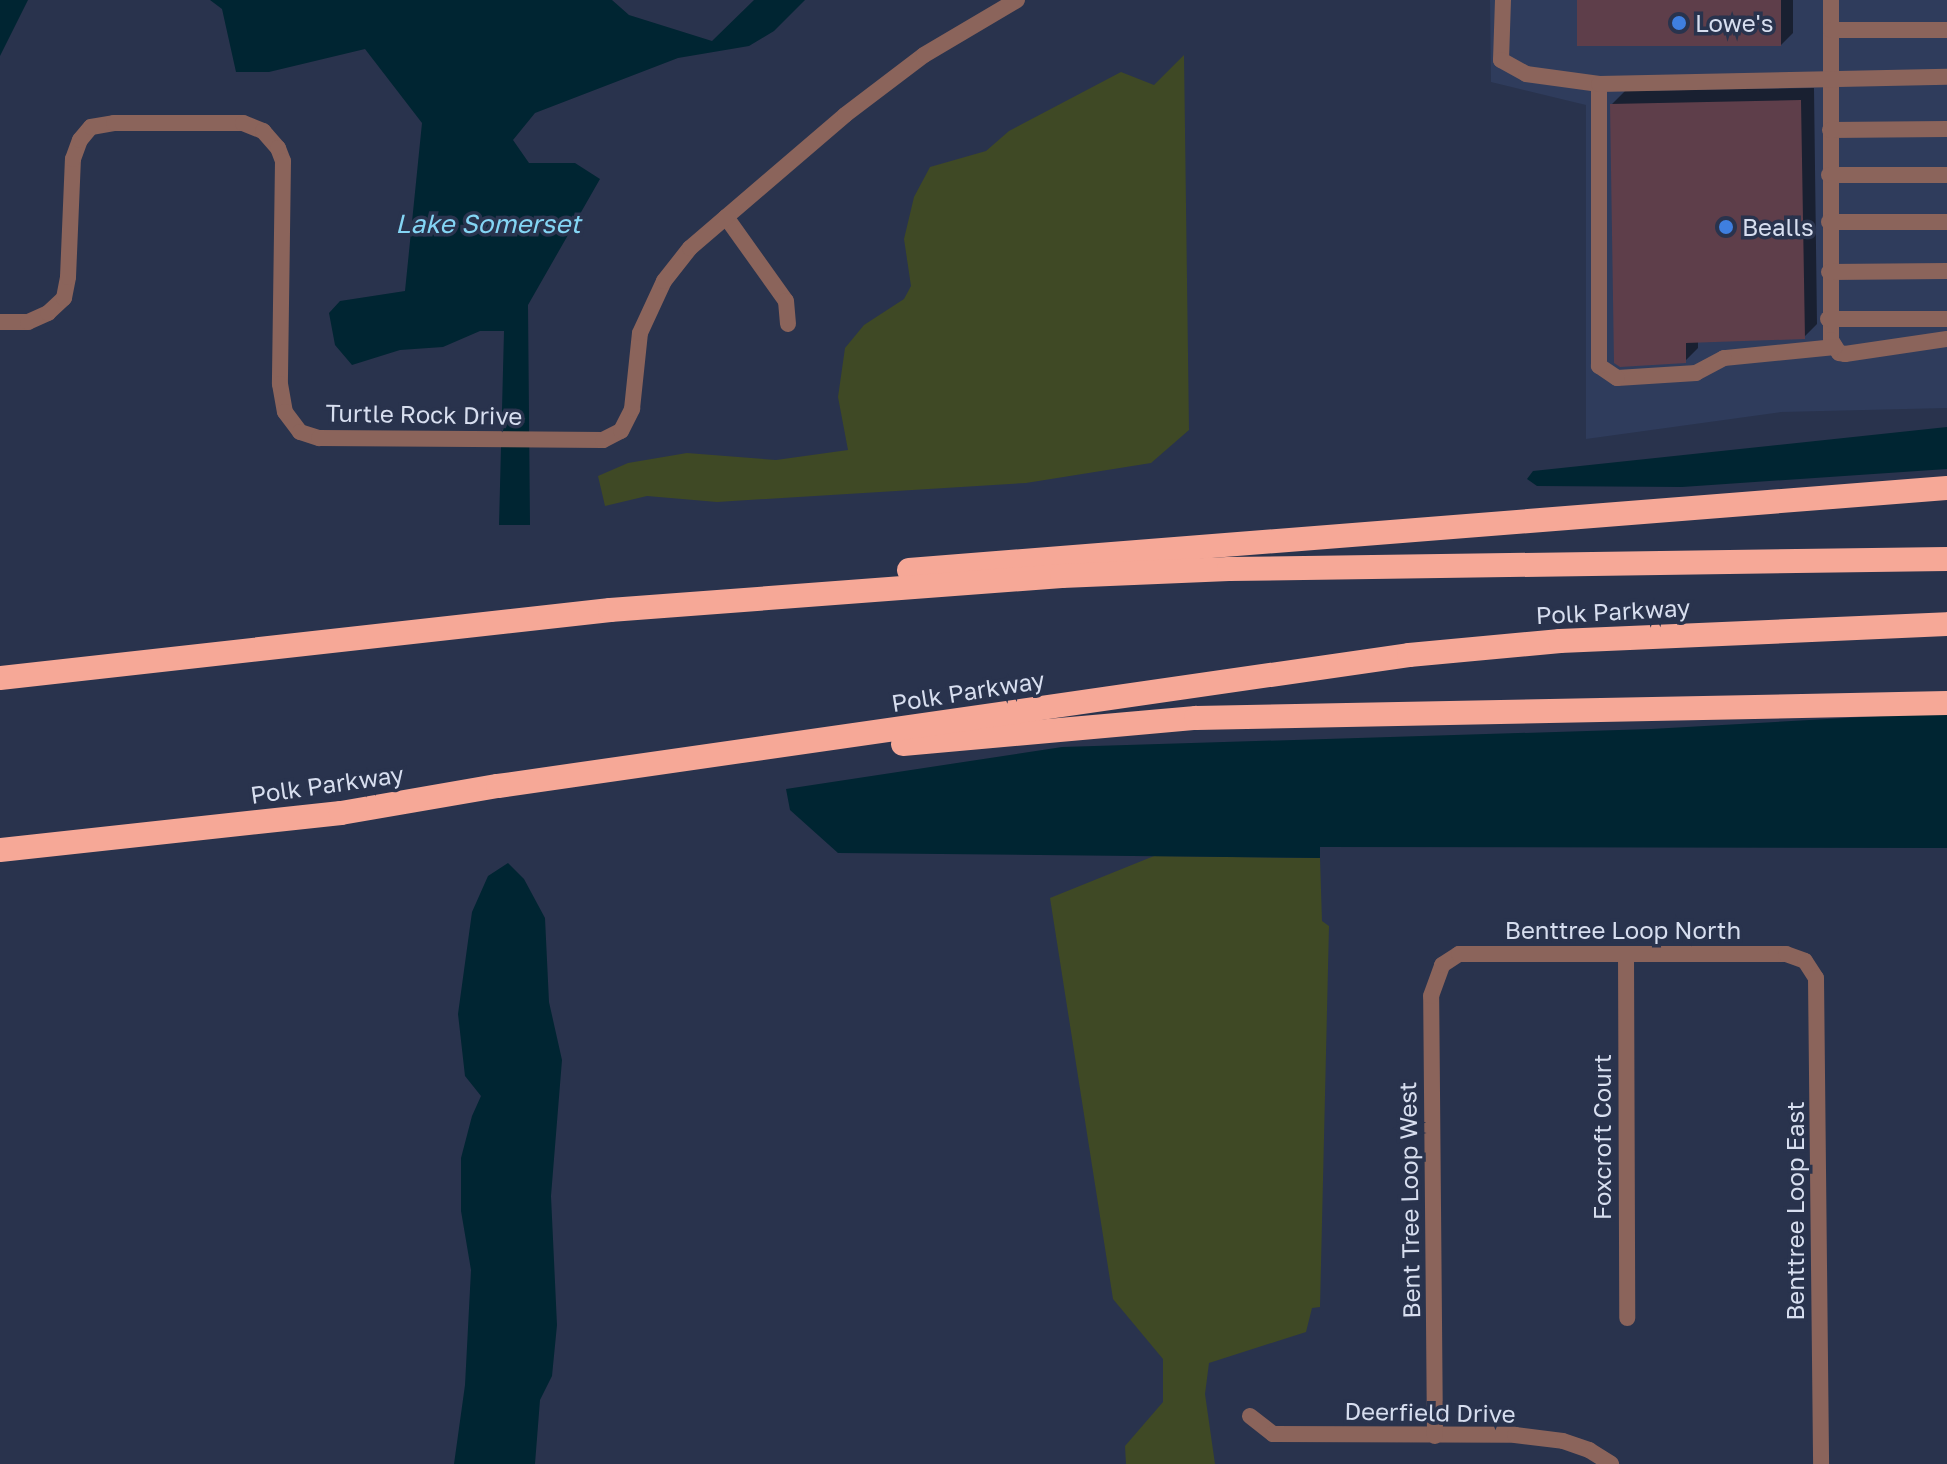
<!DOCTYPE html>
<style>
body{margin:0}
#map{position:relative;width:1947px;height:1464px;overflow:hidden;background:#29334d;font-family:"Golos Text",sans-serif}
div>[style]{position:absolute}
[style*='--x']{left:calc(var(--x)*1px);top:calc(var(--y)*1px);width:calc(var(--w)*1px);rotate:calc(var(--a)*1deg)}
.built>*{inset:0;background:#2f3c5c}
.green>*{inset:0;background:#3f4925}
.water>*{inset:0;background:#002532}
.shadow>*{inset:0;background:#0007}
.building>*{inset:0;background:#5e3e4a;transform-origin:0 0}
.minor>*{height:16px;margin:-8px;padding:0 8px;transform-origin:8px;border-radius:8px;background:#8b645b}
.highway>*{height:24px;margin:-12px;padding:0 12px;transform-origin:12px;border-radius:12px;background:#f6a897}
.dots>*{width:22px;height:22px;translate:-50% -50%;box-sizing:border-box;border:4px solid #29334d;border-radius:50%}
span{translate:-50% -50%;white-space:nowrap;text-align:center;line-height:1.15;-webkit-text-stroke:7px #29334d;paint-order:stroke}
.poi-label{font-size:24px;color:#d7deef}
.left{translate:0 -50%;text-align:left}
.street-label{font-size:24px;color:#d7deef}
.water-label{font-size:26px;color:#84d5f4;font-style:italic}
</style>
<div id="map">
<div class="built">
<i style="clip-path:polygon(1490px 0,1947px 0,1947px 408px,1781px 412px,1586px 439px,1586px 105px,1491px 82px)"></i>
</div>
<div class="green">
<i style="clip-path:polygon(1184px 55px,1189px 430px,1151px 463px,1026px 483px,717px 502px,647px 496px,605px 506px,598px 476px,628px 463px,687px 453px,776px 460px,848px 450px,838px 397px,845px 348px,864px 325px,904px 299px,911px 286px,904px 239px,914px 197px,930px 167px,986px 151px,1009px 131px,1121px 72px,1154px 85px)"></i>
<i style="clip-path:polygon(1154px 856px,1320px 858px,1322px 921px,1329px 926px,1320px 1307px,1312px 1308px,1306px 1332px,1209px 1363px,1205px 1394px,1215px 1464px,1126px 1464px,1125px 1446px,1163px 1402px,1163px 1359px,1113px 1299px,1050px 898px)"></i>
</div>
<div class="water">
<i style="clip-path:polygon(0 0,28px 0,0 56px)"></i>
<i style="clip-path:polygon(210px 0,612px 0,629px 15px,712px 41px,754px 0,805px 0,774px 31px,749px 46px,678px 58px,535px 113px,513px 140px,529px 163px,575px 163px,600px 179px,528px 305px,530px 525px,499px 525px,504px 331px,480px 331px,443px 347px,400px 350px,352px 365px,335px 345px,329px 313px,340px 301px,405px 291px,422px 123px,365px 49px,269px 72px,236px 72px,222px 9px)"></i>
<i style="clip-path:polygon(1947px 427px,1947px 469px,1682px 487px,1537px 486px,1527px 479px,1533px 471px)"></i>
<i style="clip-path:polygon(1935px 713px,1947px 715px,1947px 848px,1320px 847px,1320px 858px,838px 853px,790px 810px,786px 789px,1062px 747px,1651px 729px)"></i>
<i style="clip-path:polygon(508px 863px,524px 879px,545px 918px,549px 1002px,562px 1060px,551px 1196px,557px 1325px,552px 1376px,540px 1400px,535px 1464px,454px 1464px,465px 1385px,471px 1270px,461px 1211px,461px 1158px,472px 1116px,481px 1096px,465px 1076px,458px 1014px,472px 912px,488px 876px)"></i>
</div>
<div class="shadow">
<i style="clip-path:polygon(1579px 0,1793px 0,1793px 33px,1780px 46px)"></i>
<i style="clip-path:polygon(1814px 88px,1817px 324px,1804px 337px,1698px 341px,1698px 348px,1685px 361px,1612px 104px,1625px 91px)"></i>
</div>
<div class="building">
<i style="left:1577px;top:0;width:204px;height:46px"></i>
<i style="clip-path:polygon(1801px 100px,1805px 339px,1686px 343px,1686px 363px,1620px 367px,1614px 363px,1610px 104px)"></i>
</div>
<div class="minor">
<i style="--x:1503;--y:0;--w:60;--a:91.9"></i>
<i style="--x:1501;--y:60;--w:29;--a:29"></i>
<i style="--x:1526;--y:74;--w:74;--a:7.8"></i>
<i style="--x:1831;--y:0;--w:340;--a:90"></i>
<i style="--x:1831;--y:340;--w:15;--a:58"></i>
<i style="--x:1839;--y:353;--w:6;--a:9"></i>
<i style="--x:1845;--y:354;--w:103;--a:-8.4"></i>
<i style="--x:1831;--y:30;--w:116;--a:0"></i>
<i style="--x:1830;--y:130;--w:117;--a:-0.5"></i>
<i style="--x:1829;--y:175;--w:118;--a:0"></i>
<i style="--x:726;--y:217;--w:103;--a:54.5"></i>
<i style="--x:786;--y:301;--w:23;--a:85"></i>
<i style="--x:1829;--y:222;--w:118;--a:0"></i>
<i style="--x:1829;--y:272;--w:118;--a:-0.5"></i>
<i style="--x:1828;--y:319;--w:119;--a:0"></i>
<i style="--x:0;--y:322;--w:28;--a:0"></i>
<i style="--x:28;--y:322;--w:22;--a:-24"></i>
<i style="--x:48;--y:313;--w:22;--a:-43"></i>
<i style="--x:64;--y:298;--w:21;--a:-79"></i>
<i style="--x:68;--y:277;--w:118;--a:-87.6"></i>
<i style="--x:73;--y:159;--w:20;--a:-70"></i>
<i style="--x:80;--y:140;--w:17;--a:-50"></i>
<i style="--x:91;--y:127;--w:23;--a:-10"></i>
<i style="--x:114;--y:123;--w:129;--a:0"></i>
<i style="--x:243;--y:123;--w:22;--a:22"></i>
<i style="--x:263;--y:131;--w:23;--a:49"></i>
<i style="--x:278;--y:148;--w:14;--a:69"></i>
<i style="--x:283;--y:161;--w:223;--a:90.8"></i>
<i style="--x:280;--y:384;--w:28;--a:80"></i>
<i style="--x:285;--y:412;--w:25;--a:53"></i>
<i style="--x:300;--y:432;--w:20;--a:18"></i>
<i style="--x:319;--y:438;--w:284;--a:0.4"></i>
<i style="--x:603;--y:440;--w:20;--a:-27"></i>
<i style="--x:621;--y:431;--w:25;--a:-63"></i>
<i style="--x:632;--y:409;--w:76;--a:-84"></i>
<i style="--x:640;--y:333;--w:57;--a:-65.2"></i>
<i style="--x:664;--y:281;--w:42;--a:-51.8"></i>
<i style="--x:690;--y:248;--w:204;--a:-40.6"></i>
<i style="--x:845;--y:115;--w:99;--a:-37.2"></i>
<i style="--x:924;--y:55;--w:108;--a:-30.6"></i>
<i style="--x:1835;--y:347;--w:112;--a:174.3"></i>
<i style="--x:1724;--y:358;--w:32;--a:152"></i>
<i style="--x:1696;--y:373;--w:79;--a:176.4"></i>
<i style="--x:1617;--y:378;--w:22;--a:-146"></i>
<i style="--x:1599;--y:366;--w:282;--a:-90"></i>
<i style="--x:1599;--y:84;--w:348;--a:-1.2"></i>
<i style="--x:1626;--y:955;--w:363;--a:89.8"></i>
<i style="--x:1250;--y:1416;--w:29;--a:38"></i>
<i style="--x:1273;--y:1434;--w:242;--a:0.2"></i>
<i style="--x:1515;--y:1435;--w:48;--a:7.1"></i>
<i style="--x:1563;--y:1441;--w:28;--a:19"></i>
<i style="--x:1589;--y:1450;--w:26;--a:32"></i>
<i style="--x:1435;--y:1436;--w:440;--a:-90.5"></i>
<i style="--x:1431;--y:996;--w:33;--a:-70"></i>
<i style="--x:1442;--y:965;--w:20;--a:-33"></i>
<i style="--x:1459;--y:954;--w:327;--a:0"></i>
<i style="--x:1786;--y:954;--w:20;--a:20"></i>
<i style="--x:1805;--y:961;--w:20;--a:57"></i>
<i style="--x:1816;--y:978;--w:486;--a:89.4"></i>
</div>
<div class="highway">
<i style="--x:909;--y:570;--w:1041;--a:-4.52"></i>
<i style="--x:0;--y:678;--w:614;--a:-6.36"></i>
<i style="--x:610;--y:610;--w:453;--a:-4.3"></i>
<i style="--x:1062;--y:576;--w:167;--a:-2.4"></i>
<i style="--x:1229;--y:569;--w:718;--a:-0.8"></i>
<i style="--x:903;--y:744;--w:294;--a:-5.1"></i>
<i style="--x:1196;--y:718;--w:751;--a:-1.14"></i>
<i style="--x:0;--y:850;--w:343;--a:-6.2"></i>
<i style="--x:341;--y:813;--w:159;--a:-9.8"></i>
<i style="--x:498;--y:786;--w:920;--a:-8.18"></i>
<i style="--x:1409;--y:655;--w:152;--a:-5.3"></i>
<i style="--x:1560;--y:641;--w:387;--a:-2.5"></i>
</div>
<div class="dots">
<i style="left:1679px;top:23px;background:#3f7fe0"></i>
<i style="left:1726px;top:227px;background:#3f7fe0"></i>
</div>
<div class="poi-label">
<span class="left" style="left:1695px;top:23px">Lowe's</span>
<span class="left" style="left:1742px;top:227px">Bealls</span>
</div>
<div class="street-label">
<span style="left:424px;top:414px;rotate:1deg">Turtle Rock Drive</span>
<span style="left:1613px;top:611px;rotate:-3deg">Polk Parkway</span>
<span style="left:968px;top:691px;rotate:-9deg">Polk Parkway</span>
<span style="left:327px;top:784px;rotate:-8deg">Polk Parkway</span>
<span style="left:1623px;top:930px">Benttree Loop North</span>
<span style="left:1602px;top:1137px;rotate:-90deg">Foxcroft Court</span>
<span style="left:1409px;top:1200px;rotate:-91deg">Bent Tree Loop West</span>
<span style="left:1795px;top:1211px;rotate:-90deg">Benttree Loop East</span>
<span style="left:1430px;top:1412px;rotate:1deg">Deerfield Drive</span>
</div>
<div class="water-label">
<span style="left:488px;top:224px">Lake Somerset</span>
</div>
</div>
